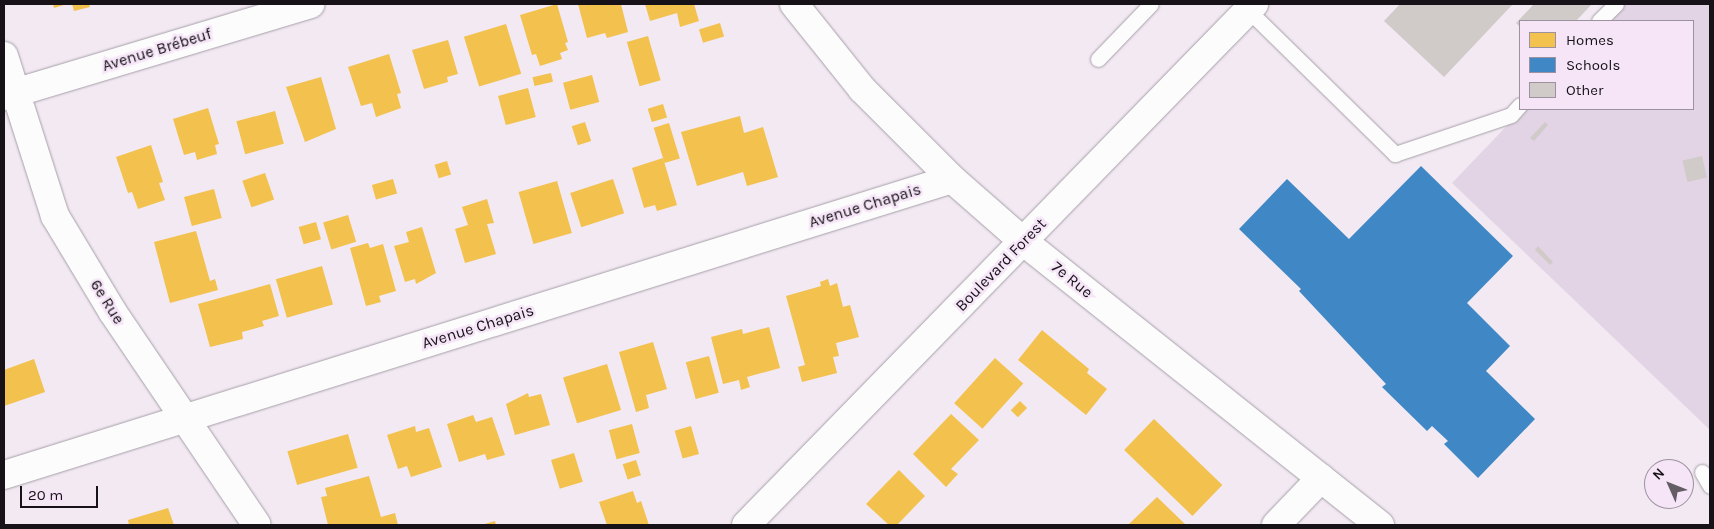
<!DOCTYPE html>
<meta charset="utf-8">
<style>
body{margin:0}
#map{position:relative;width:1714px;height:529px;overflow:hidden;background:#f2e9f3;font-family:Karla,sans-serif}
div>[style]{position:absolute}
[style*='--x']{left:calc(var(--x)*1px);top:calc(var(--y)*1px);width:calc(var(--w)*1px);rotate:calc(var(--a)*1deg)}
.green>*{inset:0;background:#e2d4e5}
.homes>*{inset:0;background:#f2c14e;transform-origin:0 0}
.schools>*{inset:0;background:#3f88c5}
.building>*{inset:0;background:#d0cbc9;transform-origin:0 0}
.roads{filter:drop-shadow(0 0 1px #a69fa7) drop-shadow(0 0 1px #a69fa7)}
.lane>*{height:15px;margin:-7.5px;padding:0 7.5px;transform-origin:7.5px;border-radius:7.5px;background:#fdfcfd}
.street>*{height:28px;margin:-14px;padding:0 14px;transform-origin:14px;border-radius:14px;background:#fdfcfd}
.secondary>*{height:28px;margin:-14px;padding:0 14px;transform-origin:14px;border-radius:14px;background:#fdfcfd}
span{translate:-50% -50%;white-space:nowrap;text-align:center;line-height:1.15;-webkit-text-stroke:5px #f5e5f7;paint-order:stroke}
.street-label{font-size:16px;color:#171218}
.frame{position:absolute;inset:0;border:5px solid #171218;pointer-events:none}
.legend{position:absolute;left:1519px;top:20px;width:175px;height:90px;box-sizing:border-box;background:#f5e5f7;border:1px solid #9c919e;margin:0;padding:6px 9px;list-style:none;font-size:15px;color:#171218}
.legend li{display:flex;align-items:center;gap:10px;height:25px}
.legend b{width:25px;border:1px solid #9c919e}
.north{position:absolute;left:1644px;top:459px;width:50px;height:50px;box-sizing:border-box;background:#f5e5f7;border:1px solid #9c919e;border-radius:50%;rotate:314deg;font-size:14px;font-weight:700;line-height:20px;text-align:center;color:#171218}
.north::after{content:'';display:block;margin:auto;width:18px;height:22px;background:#645d65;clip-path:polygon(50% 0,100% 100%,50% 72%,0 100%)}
.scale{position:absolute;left:20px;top:486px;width:78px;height:22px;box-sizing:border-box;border:2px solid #171218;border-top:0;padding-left:6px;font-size:15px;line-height:18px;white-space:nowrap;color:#171218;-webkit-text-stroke:4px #f5e5f7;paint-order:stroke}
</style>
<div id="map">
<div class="green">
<i style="clip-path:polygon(1624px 4px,1710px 4px,1710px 430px,1452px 183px,1523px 109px,1693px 109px,1693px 21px,1607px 21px)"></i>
</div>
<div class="homes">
<i style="clip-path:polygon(53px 4px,67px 4px,54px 8px)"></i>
<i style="clip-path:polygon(72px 4px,89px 4px,90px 7px,74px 11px)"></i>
<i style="clip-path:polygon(557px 4px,568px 42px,565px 43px,568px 50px,560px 53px,562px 59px,540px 66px,536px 54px,532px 55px,520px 15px)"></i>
<i style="clip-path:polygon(578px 4px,621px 4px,628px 32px,607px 38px,605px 33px,587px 38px)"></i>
<i style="clip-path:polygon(645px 4px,694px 4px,699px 21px,680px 27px,677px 13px,650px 21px)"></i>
<i style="left:720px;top:23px;width:14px;height:22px;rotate:73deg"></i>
<i style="left:506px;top:24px;width:52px;height:44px;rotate:73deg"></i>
<i style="left:648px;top:36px;width:46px;height:22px;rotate:74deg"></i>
<i style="clip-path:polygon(448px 40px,458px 74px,447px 77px,448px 82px,424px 89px,412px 50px)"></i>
<i style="clip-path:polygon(389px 54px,401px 93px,397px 94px,401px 108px,376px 117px,372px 103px,361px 106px,348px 67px)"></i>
<i style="left:551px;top:73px;width:9px;height:19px;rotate:77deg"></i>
<i style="left:592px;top:75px;width:28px;height:30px;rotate:75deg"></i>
<i style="clip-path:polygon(321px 77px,336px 129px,305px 142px,286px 87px)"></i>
<i style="left:528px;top:88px;width:30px;height:31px;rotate:75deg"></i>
<i style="left:663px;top:104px;width:14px;height:16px;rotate:73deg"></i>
<i style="clip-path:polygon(208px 108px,219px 144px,215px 145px,217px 154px,197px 160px,195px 152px,184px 155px,173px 119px)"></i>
<i style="left:275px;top:111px;width:34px;height:40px;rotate:75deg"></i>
<i style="clip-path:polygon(740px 116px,744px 133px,763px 127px,778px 177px,747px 186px,743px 172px,697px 186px,681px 132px)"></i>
<i style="left:585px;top:122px;width:20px;height:14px;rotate:72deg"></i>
<i style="left:669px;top:123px;width:37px;height:16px;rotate:73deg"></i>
<i style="clip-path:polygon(151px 145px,163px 182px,159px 183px,165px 200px,138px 209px,132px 192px,128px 193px,116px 157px)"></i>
<i style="clip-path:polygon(663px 158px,677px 205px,657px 211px,655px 205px,644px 208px,632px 168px)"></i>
<i style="left:447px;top:161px;width:14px;height:13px;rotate:73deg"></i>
<i style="left:265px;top:173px;width:28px;height:24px;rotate:71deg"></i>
<i style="left:393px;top:179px;width:15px;height:22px;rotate:74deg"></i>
<i style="left:613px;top:179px;width:36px;height:45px;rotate:72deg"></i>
<i style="left:557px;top:181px;width:54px;height:40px;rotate:74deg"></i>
<i style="left:214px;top:189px;width:30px;height:31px;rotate:75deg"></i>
<i style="clip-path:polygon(487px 199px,494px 223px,487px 224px,496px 254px,465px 263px,455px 229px,468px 225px,462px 207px)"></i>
<i style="left:348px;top:215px;width:28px;height:26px;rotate:73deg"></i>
<i style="left:316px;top:222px;width:18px;height:18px;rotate:74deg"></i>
<i style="clip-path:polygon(422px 227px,436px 273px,416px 284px,415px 279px,405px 282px,394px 246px,409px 242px,406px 232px)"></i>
<i style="clip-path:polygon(196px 231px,210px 281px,215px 279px,218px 290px,170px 303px,154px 242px)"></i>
<i style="clip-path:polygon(368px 243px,370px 248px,383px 244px,396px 291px,379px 296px,381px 302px,366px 306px,350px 248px)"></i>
<i style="left:322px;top:266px;width:40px;height:48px;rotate:74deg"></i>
<i style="clip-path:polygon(828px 279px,830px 286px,837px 283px,843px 307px,850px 305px,859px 337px,836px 343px,839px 356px,833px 357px,837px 373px,802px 382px,798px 367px,805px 365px,786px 296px,821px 286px,820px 282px)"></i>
<i style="clip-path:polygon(270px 284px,279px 316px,262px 321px,264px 326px,242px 332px,243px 339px,210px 347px,198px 304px)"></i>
<i style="clip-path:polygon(769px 327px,780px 368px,747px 377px,750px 387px,741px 390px,739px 380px,723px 384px,711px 337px,742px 329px,743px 334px)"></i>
<i style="clip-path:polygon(1042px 330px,1089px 369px,1087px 373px,1107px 389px,1086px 415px,1018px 360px)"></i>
<i style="clip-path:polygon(653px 342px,667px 389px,646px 395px,649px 408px,636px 412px,619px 352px)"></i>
<i style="left:709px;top:356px;width:38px;height:24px;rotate:75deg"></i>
<i style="left:995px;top:358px;width:38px;height:61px;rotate:42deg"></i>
<i style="clip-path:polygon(34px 359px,45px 392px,4px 406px,4px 370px)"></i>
<i style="left:607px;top:364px;width:48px;height:46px;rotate:73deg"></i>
<i style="clip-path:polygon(528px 393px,529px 397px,541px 394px,550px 425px,515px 435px,506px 404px)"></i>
<i style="left:1020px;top:401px;width:10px;height:13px;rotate:45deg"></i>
<i style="clip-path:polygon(951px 414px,979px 440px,951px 469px,958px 474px,946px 487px,913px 454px)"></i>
<i style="clip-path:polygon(473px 415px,476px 422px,492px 417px,505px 455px,487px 460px,485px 454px,459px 462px,447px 424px)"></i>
<i style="left:1154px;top:419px;width:95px;height:43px;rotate:44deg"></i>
<i style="left:632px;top:424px;width:30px;height:24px;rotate:75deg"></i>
<i style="clip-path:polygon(415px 426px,416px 432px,429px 428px,442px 467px,411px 477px,407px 466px,398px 469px,387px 435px)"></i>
<i style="left:691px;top:426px;width:29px;height:17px;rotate:74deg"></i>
<i style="left:348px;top:434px;width:35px;height:63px;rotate:74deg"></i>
<i style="left:574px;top:453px;width:30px;height:24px;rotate:73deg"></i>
<i style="left:636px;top:460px;width:16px;height:14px;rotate:72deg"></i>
<i style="clip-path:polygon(899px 470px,925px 496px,897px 525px,889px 525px,866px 504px)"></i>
<i style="clip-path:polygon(369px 476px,381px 517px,395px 513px,398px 525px,328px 525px,321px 497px,327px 496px,325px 488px)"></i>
<i style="clip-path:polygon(633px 491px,637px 503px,641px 501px,649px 525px,607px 525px,599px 502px)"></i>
<i style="clip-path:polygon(1157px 497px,1185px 524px,1128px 525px)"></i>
<i style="clip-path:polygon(168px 508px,174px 525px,129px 525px,128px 520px)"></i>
<i style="clip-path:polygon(495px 521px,496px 525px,481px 525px)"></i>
</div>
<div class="schools">
<i style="clip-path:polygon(1421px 166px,1513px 256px,1467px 303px,1510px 346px,1486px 371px,1535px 419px,1478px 478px,1444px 444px,1448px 441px,1432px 426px,1427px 431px,1382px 387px,1386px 384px,1299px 291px,1301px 289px,1239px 229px,1287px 179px,1349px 239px)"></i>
</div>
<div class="building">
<i style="clip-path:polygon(1400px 4px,1513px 4px,1444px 77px,1384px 21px)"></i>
<i style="clip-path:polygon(1534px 4px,1592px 4px,1576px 21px,1520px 21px,1520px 27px,1516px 23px)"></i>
<i style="clip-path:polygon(1545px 122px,1548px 125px,1534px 141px,1530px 138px)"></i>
<i style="left:1702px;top:156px;width:22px;height:20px;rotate:77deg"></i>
<i style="clip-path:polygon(1538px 246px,1553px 262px,1550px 265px,1535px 250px)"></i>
</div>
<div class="roads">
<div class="lane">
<i style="--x:1248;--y:10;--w:206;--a:44.4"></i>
<i style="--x:1395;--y:154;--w:122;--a:-18.6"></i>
<i style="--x:1511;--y:115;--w:13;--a:-48"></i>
<i style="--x:1599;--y:21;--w:24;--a:-45"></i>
<i style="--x:1098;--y:59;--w:76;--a:-46.1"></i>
<i style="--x:1702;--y:472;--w:16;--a:60"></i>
</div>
<div class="street">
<i style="--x:4;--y:56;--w:168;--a:72.3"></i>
<i style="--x:55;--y:216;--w:111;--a:59"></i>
<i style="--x:112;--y:311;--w:258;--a:55.9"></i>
<i style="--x:4;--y:96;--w:320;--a:-16.7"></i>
<i style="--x:4;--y:475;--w:993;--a:-17.34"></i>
<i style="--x:1276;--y:525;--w:65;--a:-46.2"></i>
</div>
<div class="secondary">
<i style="--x:794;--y:4;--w:109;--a:51.3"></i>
<i style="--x:862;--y:89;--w:127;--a:45"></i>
<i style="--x:952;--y:179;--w:96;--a:41.2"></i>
<i style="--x:1024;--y:242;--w:455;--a:38.5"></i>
<i style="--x:746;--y:525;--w:728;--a:-45.72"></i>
</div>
</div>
<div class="street-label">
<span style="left:157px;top:50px;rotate:-17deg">Avenue Brébeuf</span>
<span style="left:865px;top:206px;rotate:-17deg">Avenue Chapais</span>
<span style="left:1001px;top:265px;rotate:-46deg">Boulevard Forest</span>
<span style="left:1072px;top:280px;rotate:39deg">7e Rue</span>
<span style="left:107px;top:302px;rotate:58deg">6e Rue</span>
<span style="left:478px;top:327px;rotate:-17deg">Avenue Chapais</span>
</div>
<div class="frame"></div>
<ul class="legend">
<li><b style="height:14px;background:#f2c14e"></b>Homes</li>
<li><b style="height:14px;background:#3f88c5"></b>Schools</li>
<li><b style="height:14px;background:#d0cbc9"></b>Other</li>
</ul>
<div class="north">N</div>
<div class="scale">20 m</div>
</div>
